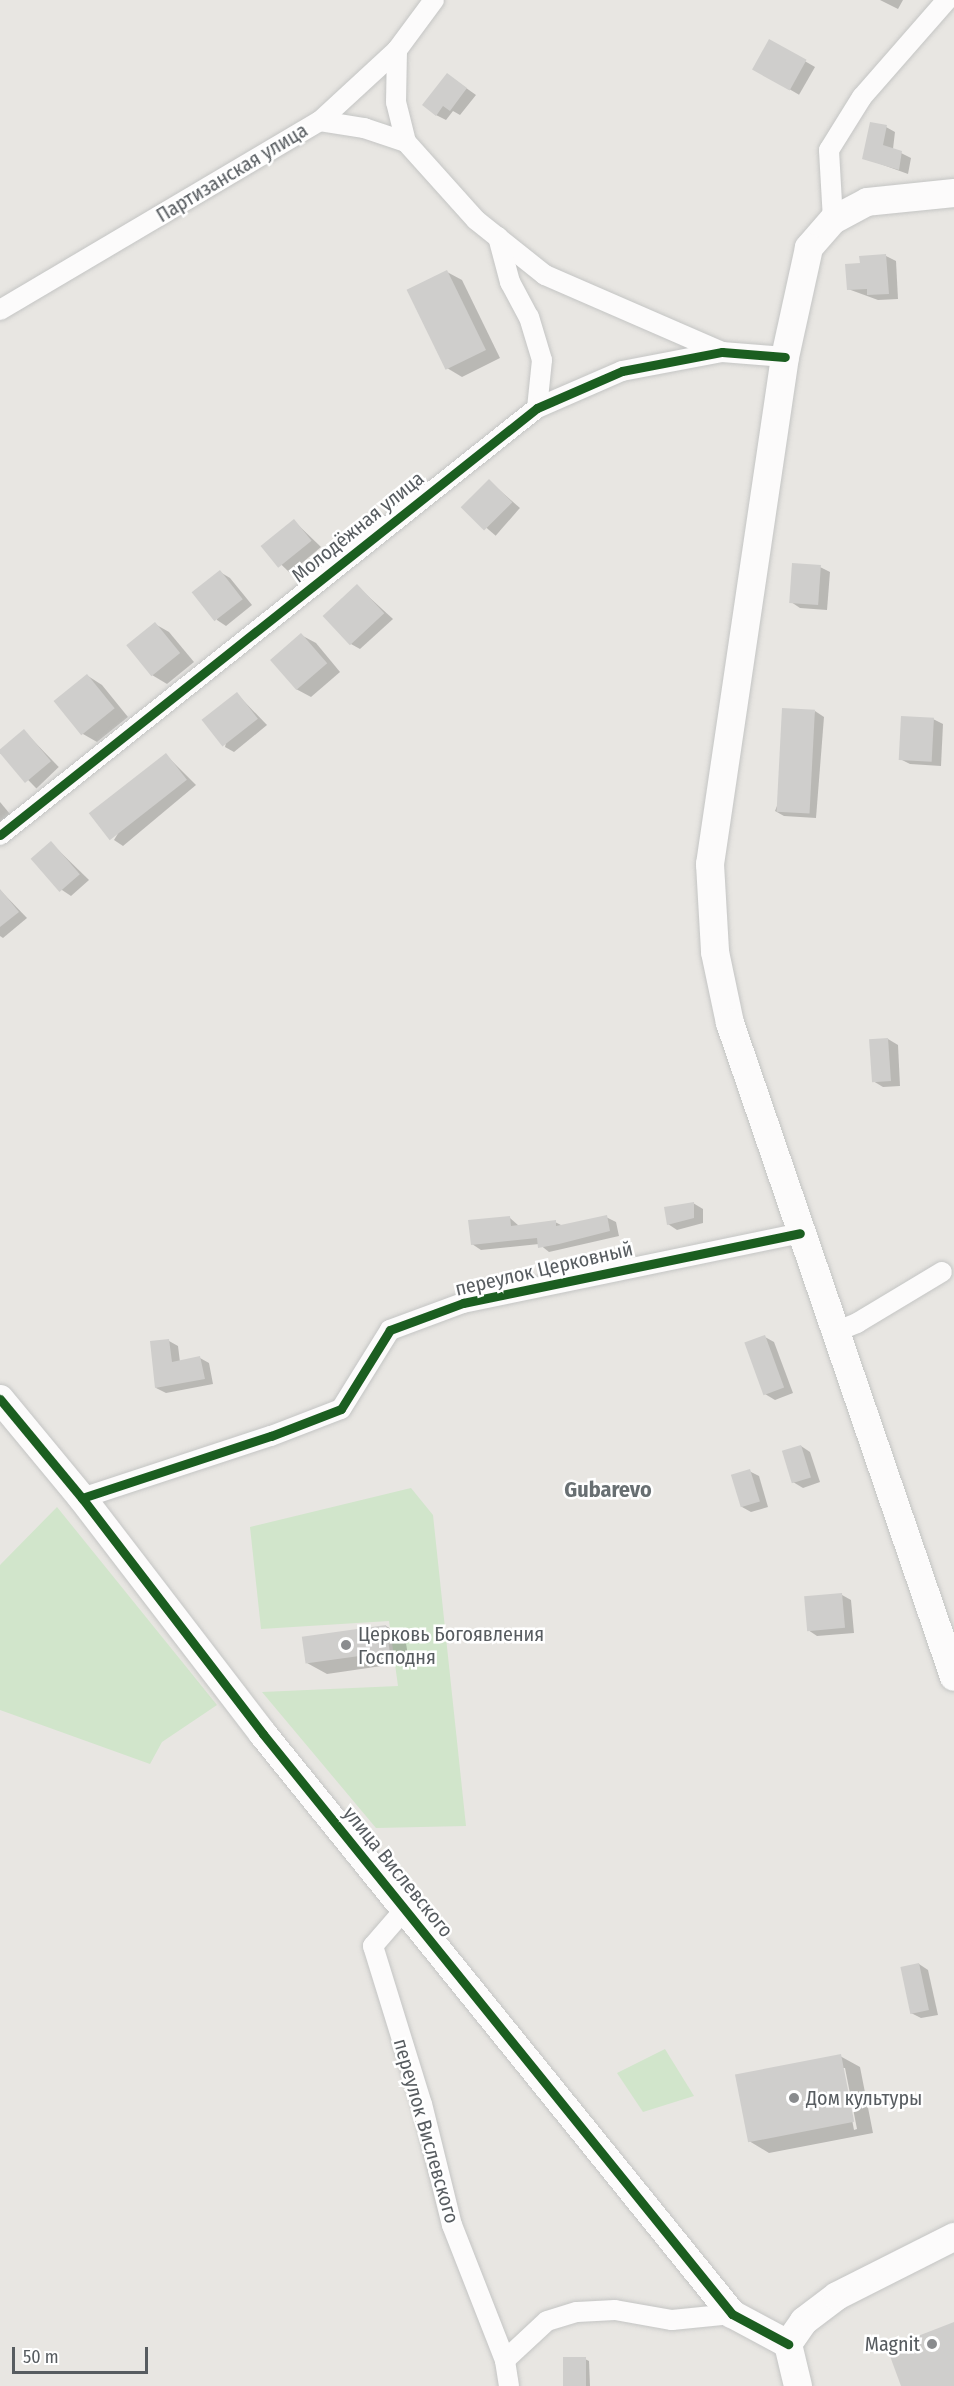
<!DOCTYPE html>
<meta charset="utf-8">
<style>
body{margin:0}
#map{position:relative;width:954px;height:2386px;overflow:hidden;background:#e8e6e2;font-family:"Fira Sans Condensed",sans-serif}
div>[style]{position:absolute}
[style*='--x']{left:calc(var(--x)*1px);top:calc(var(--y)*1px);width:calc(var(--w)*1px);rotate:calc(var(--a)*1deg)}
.green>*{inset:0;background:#d1e5cb}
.shadow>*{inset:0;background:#0003;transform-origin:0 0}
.building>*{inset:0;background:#cfcecc;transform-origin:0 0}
.roads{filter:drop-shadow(0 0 2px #c4c5c4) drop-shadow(0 0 2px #c4c5c4)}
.street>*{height:20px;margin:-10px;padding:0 10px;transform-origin:10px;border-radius:10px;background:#fcfbfb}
.secondary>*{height:28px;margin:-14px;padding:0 14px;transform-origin:14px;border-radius:14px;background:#fcfbfb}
.cycleway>*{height:9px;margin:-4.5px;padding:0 4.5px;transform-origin:4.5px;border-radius:4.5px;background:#1b5e20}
.dots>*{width:16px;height:16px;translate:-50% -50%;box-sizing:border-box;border:3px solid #fff;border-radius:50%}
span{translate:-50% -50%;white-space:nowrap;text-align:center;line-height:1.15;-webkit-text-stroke:5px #fff;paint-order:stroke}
.street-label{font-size:20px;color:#575c60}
.poi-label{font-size:20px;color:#575c60}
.left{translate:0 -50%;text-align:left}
.right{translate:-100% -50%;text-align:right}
.quarter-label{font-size:22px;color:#686f72;font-weight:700}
.scale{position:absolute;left:12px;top:2347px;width:136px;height:27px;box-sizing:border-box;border:3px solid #575c60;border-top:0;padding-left:8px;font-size:18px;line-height:21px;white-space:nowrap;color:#575c60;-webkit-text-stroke:4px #fff;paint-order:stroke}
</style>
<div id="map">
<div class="green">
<i style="clip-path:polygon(411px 1488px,433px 1515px,466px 1826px,376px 1828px,262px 1692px,398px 1686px,389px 1621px,261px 1629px,250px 1527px)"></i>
<i style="clip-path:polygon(57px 1507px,217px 1705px,162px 1742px,150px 1764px,0 1710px,0 1565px)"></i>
<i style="clip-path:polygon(665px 2049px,694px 2096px,643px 2112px,617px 2073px)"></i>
</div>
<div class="shadow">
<i style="clip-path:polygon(880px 0,903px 0,898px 9px)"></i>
<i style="left:770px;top:41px;width:52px;height:32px;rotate:30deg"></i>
<i style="clip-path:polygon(448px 75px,476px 95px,460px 115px,453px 111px,446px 120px,436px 115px)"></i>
<i style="clip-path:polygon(886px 127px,895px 132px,893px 149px,911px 158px,908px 174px,864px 158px)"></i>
<i style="clip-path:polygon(886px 256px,896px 261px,898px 299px,878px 300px,848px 289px,861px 265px)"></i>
<i style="clip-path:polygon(447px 272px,462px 280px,500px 358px,462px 377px,447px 368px)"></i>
<i style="left:489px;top:481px;width:41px;height:37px;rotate:41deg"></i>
<i style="clip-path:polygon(294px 521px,321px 547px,290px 573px,263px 547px)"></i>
<i style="clip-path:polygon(820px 567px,830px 572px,827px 610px,800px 608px,791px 602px)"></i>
<i style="clip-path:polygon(220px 572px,230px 578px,252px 605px,226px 626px,217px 620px)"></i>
<i style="clip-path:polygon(357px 586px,393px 619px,360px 649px,351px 644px)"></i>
<i style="clip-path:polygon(155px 624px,169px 632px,194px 662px,167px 684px,152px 675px,128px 645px)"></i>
<i style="clip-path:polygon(301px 635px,316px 643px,340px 672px,311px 697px,296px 689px)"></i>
<i style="clip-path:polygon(88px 676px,102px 685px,128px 717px,97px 742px,83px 734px)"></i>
<i style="clip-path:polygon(237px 694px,267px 725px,234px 752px,225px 747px)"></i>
<i style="clip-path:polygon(815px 711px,824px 717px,816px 818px,784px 816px,775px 811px)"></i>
<i style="clip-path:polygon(933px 719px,943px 724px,941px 766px,910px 764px,900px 759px)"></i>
<i style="left:24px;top:731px;width:50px;height:31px;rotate:46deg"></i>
<i style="clip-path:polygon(166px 755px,196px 785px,123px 846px,114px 840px)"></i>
<i style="clip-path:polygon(0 802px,10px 814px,0 822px)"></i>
<i style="clip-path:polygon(51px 843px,89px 880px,71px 896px,62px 890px)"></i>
<i style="clip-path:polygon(0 890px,27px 918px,3px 938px,0 936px)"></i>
<i style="clip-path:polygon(888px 1039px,898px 1045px,900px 1086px,883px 1087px,873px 1081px)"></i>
<i style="clip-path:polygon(693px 1203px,703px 1209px,703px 1223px,677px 1230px,668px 1224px)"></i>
<i style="clip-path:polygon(606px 1217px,616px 1222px,619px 1236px,549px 1252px,539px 1244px,481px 1250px,472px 1244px,510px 1218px,519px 1226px,555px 1222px,563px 1226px)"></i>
<i style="clip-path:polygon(765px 1337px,774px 1342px,793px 1393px,775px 1400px,765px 1394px)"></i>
<i style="clip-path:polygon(169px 1341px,178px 1346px,180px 1362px,200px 1358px,209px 1363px,213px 1384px,166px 1393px,156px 1388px)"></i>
<i style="clip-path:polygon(801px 1446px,810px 1452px,820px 1482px,803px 1488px,793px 1482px)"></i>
<i style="clip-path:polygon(749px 1471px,759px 1476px,768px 1507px,751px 1512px,742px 1507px)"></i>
<i style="clip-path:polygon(842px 1595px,851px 1600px,854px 1633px,817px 1636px,808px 1630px)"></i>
<i style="clip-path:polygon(386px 1626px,405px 1637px,409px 1662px,327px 1674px,307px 1663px)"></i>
<i style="clip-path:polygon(919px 1964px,928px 1970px,938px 2015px,921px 2018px,911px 2013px)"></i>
<i style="clip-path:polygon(evenodd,840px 2056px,860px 2067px,873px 2133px,769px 2153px,749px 2141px,840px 2056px,842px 2068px,845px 2068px,857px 2129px,854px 2130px,842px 2068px)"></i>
<i style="clip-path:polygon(585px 2359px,589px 2361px,590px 2386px,566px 2386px)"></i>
</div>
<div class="building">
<i style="left:769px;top:39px;width:43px;height:35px;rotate:29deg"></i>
<i style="clip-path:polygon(447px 73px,467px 88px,450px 111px,443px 106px,436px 116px,422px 105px)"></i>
<i style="clip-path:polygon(870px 122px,887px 125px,883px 145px,902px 151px,899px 170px,862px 159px)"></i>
<i style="clip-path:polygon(886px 254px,889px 294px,867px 295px,867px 289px,847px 290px,845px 264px,860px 263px,859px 256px)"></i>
<i style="left:447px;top:270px;width:89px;height:45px;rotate:64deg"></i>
<i style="left:489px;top:479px;width:33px;height:40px;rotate:45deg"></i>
<i style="left:294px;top:519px;width:28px;height:43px;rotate:51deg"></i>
<i style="left:792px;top:563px;width:29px;height:40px;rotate:4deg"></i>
<i style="left:220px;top:570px;width:37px;height:36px;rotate:52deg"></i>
<i style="left:357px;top:584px;width:40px;height:47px;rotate:47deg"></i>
<i style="left:155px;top:622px;width:40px;height:37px;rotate:51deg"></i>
<i style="left:301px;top:633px;width:40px;height:41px;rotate:49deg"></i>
<i style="left:87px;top:674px;width:44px;height:43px;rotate:51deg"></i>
<i style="left:237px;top:692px;width:34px;height:45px;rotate:52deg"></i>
<i style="left:782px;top:708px;width:33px;height:104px;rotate:3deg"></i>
<i style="left:901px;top:716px;width:33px;height:44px;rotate:3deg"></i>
<i style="left:24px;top:729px;width:42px;height:34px;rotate:50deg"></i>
<i style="left:166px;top:753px;width:34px;height:98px;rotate:52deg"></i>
<i style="left:51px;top:841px;width:44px;height:27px;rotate:49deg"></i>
<i style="clip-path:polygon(0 889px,19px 912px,0 927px)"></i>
<i style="left:888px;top:1038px;width:43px;height:19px;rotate:86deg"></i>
<i style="clip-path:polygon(694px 1202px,694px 1218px,667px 1225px,664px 1207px)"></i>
<i style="clip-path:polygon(607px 1215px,610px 1231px,559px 1244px,538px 1248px,537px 1238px,471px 1245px,468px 1220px,510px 1216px,511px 1226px,556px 1220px,556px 1226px)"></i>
<i style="left:765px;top:1335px;width:56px;height:22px;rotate:70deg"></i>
<i style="clip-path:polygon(169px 1339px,172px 1362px,200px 1356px,205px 1379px,155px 1388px,150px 1341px)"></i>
<i style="left:801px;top:1445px;width:34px;height:20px;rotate:73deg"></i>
<i style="left:750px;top:1469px;width:34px;height:20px;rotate:73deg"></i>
<i style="left:842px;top:1593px;width:35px;height:38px;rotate:85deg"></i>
<i style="left:386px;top:1625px;width:27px;height:85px;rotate:82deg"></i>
<i style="left:919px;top:1963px;width:48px;height:19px;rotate:78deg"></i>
<i style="left:841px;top:2054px;width:69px;height:108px;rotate:79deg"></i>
<i style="clip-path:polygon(954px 2322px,954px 2386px,901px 2386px,887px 2348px)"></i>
<i style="left:563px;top:2357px;width:23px;height:29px"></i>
</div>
<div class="roads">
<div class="street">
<i style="--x:397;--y:50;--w:52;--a:91.1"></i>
<i style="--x:396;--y:102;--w:41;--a:76"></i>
<i style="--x:406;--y:142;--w:105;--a:48.1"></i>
<i style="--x:476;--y:220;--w:88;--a:38.6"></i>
<i style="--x:545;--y:275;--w:193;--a:23.5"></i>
<i style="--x:320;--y:121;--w:45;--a:9"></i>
<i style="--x:364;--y:128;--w:44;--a:18.4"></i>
<i style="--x:833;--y:220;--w:70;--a:-93.3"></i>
<i style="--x:829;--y:150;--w:62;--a:-58.1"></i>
<i style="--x:862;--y:97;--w:129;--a:-48.8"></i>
<i style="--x:498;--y:237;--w:47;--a:75.1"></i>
<i style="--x:510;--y:282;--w:40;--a:62"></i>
<i style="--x:529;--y:317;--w:45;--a:73.2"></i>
<i style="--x:542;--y:360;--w:48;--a:95.9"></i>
<i style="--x:0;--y:310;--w:372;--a:-30.6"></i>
<i style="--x:320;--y:121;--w:105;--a:-42.7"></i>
<i style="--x:397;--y:50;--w:62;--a:-53.5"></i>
<i style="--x:0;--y:835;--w:686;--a:-38.49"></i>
<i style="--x:537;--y:408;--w:93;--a:-23.5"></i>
<i style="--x:622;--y:371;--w:102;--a:-10.8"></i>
<i style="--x:722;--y:352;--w:63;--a:4.5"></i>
<i style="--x:835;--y:1332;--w:24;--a:-22"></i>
<i style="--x:857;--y:1323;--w:99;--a:-31"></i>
<i style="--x:82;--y:1498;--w:199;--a:-18.2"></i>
<i style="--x:271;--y:1436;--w:75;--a:-21.1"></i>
<i style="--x:341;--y:1409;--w:93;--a:-58.2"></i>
<i style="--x:390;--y:1330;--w:78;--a:-20.3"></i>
<i style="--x:463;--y:1303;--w:344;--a:-11.7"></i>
<i style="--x:405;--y:1909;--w:49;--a:130.9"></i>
<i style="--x:373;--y:1946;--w:165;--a:72.8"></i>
<i style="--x:422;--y:2104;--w:125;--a:76.1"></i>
<i style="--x:452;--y:2225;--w:145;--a:68.6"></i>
<i style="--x:509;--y:2386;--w:26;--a:-99"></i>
<i style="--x:505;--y:2360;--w:57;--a:-42.9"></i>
<i style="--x:547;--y:2321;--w:31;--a:-17"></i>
<i style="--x:577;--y:2312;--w:38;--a:-3"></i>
<i style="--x:615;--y:2310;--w:58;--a:10"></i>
<i style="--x:672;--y:2320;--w:60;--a:-5.7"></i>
</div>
<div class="secondary">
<i style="--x:954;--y:193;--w:87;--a:174.1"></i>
<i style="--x:867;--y:202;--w:38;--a:152"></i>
<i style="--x:833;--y:220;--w:37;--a:131"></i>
<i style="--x:809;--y:248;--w:112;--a:102.4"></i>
<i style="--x:785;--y:357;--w:513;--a:98.41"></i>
<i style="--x:710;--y:864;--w:88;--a:86.7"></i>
<i style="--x:715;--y:952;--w:73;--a:78.1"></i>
<i style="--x:730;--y:1023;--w:691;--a:71.09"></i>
<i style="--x:0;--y:1399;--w:129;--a:50.4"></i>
<i style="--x:82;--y:1498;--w:297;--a:52.5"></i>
<i style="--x:263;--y:1734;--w:746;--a:51.04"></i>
<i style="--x:732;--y:2314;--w:64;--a:28.2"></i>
<i style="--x:798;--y:2386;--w:43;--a:-103.4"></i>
<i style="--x:788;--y:2344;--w:28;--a:-55"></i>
<i style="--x:804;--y:2321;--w:41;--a:-37.1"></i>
<i style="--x:837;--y:2296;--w:131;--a:-26.8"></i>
</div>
</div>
<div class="cycleway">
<i style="--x:0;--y:835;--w:686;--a:-38.49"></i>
<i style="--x:537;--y:408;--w:93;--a:-23.5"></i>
<i style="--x:622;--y:371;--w:102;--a:-10.8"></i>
<i style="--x:722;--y:352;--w:63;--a:4.5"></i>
<i style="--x:0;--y:1399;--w:129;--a:50.4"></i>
<i style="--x:82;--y:1498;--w:297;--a:52.5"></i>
<i style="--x:263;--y:1734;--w:746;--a:51.04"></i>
<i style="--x:732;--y:2314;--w:64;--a:28.2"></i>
<i style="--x:82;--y:1498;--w:199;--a:-18.2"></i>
<i style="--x:271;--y:1436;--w:75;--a:-21.1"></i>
<i style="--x:341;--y:1409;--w:93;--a:-58.2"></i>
<i style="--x:390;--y:1330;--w:78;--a:-20.3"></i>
<i style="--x:463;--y:1303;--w:344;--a:-11.7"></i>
</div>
<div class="dots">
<i style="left:346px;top:1645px;background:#8a8c8e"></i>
<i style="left:794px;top:2098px;background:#8a8c8e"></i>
<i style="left:932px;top:2344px;background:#8a8c8e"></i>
</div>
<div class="street-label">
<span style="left:232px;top:173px;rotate:-31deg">Партизанская улица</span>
<span style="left:358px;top:527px;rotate:-39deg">Молодёжная улица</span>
<span style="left:544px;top:1269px;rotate:-13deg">переулок Церковный</span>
<span style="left:398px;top:1872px;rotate:51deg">улица Вислевского</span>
<span style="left:426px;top:2131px;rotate:74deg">переулок Вислевского</span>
</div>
<div class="poi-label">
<span class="left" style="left:358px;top:1646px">Церковь Богоявления<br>Господня</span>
<span class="left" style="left:806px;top:2098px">Дом культуры</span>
<span class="right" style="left:920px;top:2344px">Magnit</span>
</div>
<div class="quarter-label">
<span style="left:608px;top:1490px">Gubarevo</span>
</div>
<div class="scale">50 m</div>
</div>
